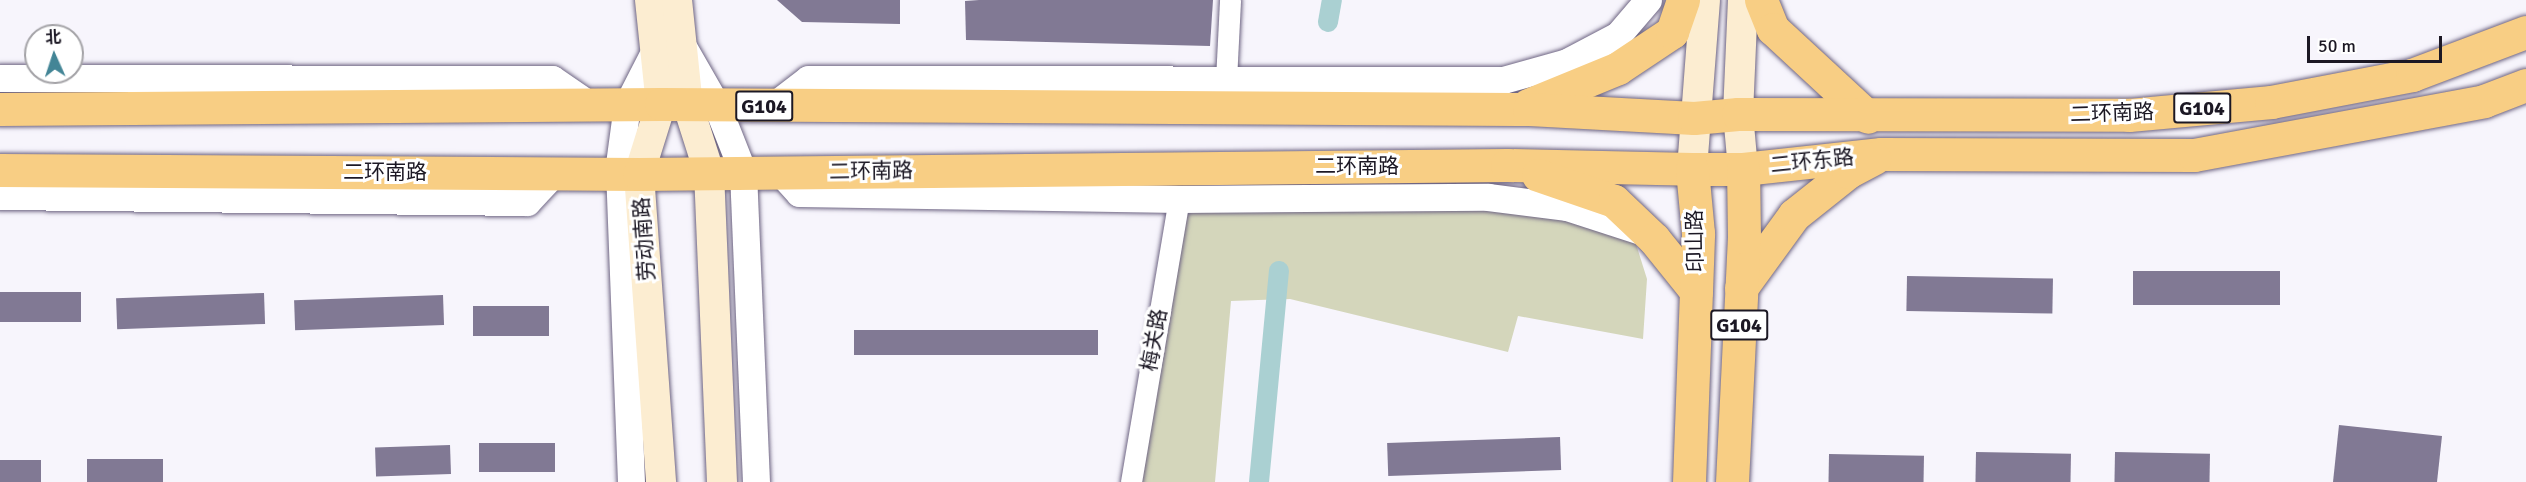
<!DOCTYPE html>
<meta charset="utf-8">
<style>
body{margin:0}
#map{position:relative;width:2526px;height:482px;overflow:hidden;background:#f7f5fc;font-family:Signika,"Noto Sans SC",sans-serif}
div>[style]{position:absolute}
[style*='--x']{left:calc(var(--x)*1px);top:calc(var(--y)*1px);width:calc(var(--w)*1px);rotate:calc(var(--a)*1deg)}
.green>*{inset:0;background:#d4d6bb}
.canal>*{height:20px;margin:-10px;padding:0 10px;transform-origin:10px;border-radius:10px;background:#aad0d2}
.building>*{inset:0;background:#817994;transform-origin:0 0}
.roads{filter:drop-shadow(0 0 2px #6e6583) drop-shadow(0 0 2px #6e6583)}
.minor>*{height:21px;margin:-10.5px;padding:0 10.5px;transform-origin:10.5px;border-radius:10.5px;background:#fff}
.tertiary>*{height:27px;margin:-13.5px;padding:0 13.5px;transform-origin:13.5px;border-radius:13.5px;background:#fff}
.secondary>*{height:30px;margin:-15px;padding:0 15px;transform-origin:15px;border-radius:15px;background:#fcedd1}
.trunk>*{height:33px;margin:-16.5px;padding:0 16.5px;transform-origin:16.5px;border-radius:16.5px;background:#f8ce84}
span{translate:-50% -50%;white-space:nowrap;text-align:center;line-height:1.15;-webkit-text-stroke:6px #fff;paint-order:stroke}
.shield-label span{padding:2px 4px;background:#fff;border:2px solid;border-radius:4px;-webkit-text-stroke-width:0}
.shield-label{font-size:20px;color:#1c1824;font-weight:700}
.street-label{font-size:21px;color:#1c1824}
.north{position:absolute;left:24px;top:24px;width:60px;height:60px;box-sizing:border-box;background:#fff;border:2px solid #a4a3a7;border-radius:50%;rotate:357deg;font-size:16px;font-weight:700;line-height:24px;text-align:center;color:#1c1824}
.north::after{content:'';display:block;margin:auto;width:21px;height:27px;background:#438596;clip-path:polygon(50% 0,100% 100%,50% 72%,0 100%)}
.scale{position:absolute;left:2307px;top:36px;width:135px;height:27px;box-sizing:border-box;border:3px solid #1c1824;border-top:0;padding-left:8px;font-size:18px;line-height:21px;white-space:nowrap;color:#1c1824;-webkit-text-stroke:4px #fff;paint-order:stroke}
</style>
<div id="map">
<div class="green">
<i style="clip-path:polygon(1488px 197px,1631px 228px,1647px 279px,1643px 339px,1518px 316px,1508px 352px,1290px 299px,1231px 301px,1215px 482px,1131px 482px,1179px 199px)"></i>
</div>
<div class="canal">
<i style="--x:1328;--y:22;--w:22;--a:-80"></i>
<i style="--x:1259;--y:482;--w:212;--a:-84.6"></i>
</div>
<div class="building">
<i style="clip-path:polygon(777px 0,900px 0,900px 24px,802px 22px)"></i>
<i style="clip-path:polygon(979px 0,1213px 0,1210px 46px,966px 40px,965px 1px)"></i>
<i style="left:2280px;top:271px;width:34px;height:147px;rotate:90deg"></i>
<i style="left:1907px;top:276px;width:146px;height:35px;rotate:1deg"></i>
<i style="left:0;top:292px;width:81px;height:30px"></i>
<i style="left:264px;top:293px;width:31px;height:148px;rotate:88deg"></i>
<i style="left:443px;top:295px;width:30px;height:149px;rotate:88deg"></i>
<i style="left:549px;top:306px;width:30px;height:76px;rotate:90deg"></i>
<i style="left:854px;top:330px;width:244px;height:25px"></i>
<i style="clip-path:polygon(2339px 425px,2442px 436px,2437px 482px,2333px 482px)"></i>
<i style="left:1560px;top:437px;width:33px;height:173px;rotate:88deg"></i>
<i style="left:555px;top:443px;width:29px;height:76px;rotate:90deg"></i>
<i style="left:450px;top:445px;width:29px;height:75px;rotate:88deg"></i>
<i style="left:1976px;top:452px;width:95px;height:30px;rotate:1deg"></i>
<i style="left:2115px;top:452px;width:95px;height:30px;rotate:1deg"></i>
<i style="left:1829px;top:454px;width:95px;height:28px;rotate:1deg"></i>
<i style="left:163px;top:459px;width:23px;height:76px;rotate:90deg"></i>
<i style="left:0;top:460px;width:41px;height:22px"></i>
</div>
<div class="roads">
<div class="minor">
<i style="--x:1226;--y:80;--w:80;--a:-87.1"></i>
<i style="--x:1131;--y:482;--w:287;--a:-80.4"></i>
</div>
<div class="tertiary">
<i style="--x:682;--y:45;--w:70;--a:60.2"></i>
<i style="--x:717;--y:106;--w:71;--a:68.5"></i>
<i style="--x:743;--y:172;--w:310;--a:87.6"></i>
<i style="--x:0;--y:78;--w:552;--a:0.1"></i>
<i style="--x:552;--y:79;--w:46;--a:34.4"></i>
<i style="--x:773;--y:106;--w:44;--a:-37.6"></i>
<i style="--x:808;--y:79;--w:695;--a:0.08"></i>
<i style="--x:1503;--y:80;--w:66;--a:-15.7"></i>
<i style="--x:1567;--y:62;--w:58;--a:-27.9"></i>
<i style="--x:1618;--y:35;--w:46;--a:-49.4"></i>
<i style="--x:780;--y:172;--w:28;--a:48"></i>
<i style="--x:799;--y:193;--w:380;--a:0.9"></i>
<i style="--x:1179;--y:199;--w:309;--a:-0.4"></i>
<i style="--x:1488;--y:197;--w:80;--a:7.2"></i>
<i style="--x:1567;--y:207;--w:84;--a:18"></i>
<i style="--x:0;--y:196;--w:527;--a:0.65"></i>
<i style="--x:527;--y:202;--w:40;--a:-47"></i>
<i style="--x:631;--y:482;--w:318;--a:-92.2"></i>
<i style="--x:619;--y:164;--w:60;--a:-82.3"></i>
<i style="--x:627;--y:105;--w:62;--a:-63"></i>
</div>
<div class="secondary">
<i style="--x:650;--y:0;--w:105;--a:84"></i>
<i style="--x:661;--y:104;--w:73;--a:107.4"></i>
<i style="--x:639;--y:174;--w:309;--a:85.9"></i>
<i style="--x:677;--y:0;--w:107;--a:84.1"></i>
<i style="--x:688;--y:106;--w:69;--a:72.3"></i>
<i style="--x:709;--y:172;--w:310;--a:87.6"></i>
<i style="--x:1692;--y:169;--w:169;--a:-85.6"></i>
<i style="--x:1743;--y:169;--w:55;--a:-95.2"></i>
<i style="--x:1738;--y:114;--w:114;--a:-87.5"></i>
</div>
<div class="trunk">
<i style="--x:1761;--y:0;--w:31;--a:68"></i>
<i style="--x:1773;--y:29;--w:129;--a:42.8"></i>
<i style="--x:1528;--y:105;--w:97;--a:-22.3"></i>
<i style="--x:1618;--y:68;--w:65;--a:-33.7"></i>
<i style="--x:1672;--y:32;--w:34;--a:-71"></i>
<i style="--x:0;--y:109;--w:661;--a:-0.43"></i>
<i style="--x:661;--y:104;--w:868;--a:0.33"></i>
<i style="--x:1529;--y:109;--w:165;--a:3.1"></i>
<i style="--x:1694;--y:118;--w:44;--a:-5.2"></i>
<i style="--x:1738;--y:114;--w:391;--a:0.1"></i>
<i style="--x:2129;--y:115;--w:143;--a:-5.2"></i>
<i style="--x:2271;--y:102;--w:144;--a:-10.8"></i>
<i style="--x:2412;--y:75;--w:122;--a:-20.7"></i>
<i style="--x:0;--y:170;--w:639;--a:0.36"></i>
<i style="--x:639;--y:174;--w:868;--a:-0.59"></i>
<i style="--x:1507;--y:165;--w:185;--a:1.2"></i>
<i style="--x:1692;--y:169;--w:51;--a:0"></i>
<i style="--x:1743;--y:169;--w:139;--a:-6.2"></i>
<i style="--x:1881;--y:154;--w:313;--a:0.2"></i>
<i style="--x:2194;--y:155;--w:295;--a:-10.5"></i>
<i style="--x:2484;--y:101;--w:45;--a:-20.9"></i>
<i style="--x:1538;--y:175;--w:80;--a:18.9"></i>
<i style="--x:1614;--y:201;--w:55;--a:43.5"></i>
<i style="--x:1654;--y:239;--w:67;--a:51.1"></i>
<i style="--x:1741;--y:288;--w:90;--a:-54"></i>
<i style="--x:1794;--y:215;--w:69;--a:-38.5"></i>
<i style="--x:1848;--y:172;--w:30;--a:-28"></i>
<i style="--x:1689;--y:482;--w:249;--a:-87.9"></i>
<i style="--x:1698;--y:233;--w:64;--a:-95.4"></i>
<i style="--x:1732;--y:482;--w:245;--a:-87.2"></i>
<i style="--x:1744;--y:237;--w:68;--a:-90.8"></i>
</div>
</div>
<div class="shield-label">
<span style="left:764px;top:106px">G104</span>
<span style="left:2202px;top:108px">G104</span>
<span style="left:1739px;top:325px">G104</span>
</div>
<div class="street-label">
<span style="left:2112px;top:113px;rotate:-2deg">二环南路</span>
<span style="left:1812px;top:161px;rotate:-6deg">二环东路</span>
<span style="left:1357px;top:166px">二环南路</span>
<span style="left:871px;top:171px;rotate:-1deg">二环南路</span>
<span style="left:385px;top:172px">二环南路</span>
<span style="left:644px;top:239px;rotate:-94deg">劳动南路</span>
<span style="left:1695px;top:241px;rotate:-91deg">印山路</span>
<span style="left:1154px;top:340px;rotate:-80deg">梅关路</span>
</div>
<div class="north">北</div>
<div class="scale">50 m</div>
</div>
